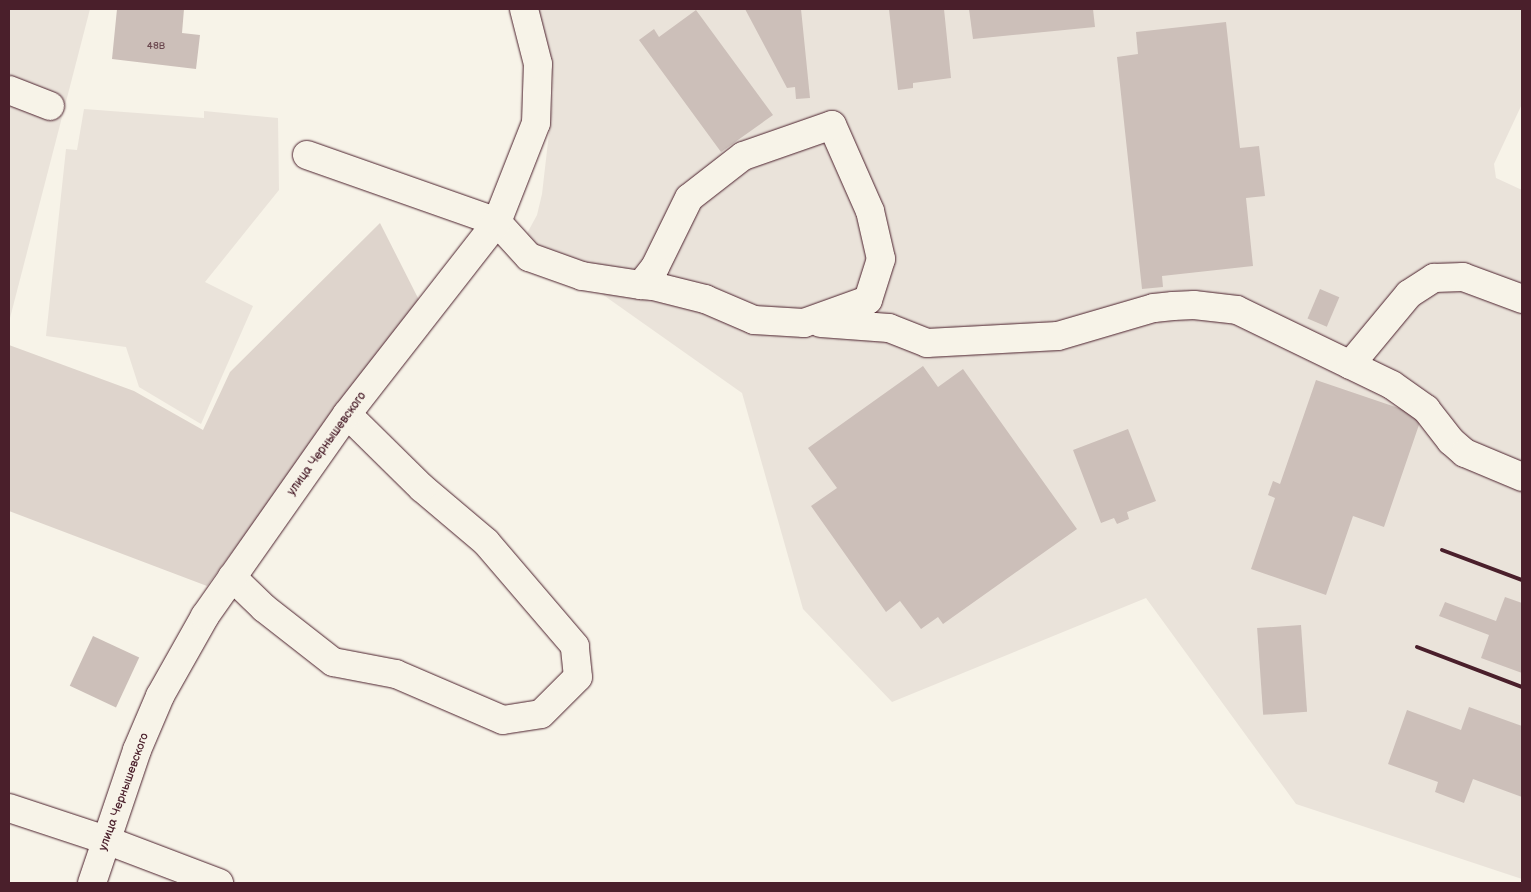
<!DOCTYPE html>
<meta charset="utf-8">
<style>
body{margin:0}
#map{position:relative;width:1531px;height:892px;overflow:hidden;background:#f7f3e8;font-family:"Balsamiq Sans",sans-serif}
div>[style]{position:absolute}
[style*='--x']{left:calc(var(--x)*1px);top:calc(var(--y)*1px);width:calc(var(--w)*1px);rotate:calc(var(--a)*1deg)}
.built>*{inset:0;background:#eae3da}
.green>*{inset:0;background:#ded4cc}
.building>*{inset:0;background:#ccbfb9;transform-origin:0 0}
.roads{filter:drop-shadow(0 0 1px #4a1f2b) drop-shadow(0 0 1px #4a1f2b)}
.minor>*{height:28px;margin:-14px;padding:0 14px;transform-origin:14px;border-radius:14px;background:#f7f3e8}
.rail>*{height:4px;margin:-2px;padding:0 2px;transform-origin:2px;border-radius:2px;background:#4a1f2b}
span{translate:-50% -50%;white-space:nowrap;text-align:center;line-height:1.15;-webkit-text-stroke:4px #f7f3e8;paint-order:stroke}
.number-label{font-size:10px;color:#6a474e}
.number-label span{-webkit-text-stroke-width:0}
.street-label{font-size:12px;color:#4a1f2b}
.frame{position:absolute;inset:0;border:10px solid #4a1f2b;pointer-events:none}
</style>
<div id="map">
<div class="built">
<i style="clip-path:polygon(9px 9px,90px 9px,10px 318px,9px 318px)"></i>
<i style="clip-path:polygon(537px 9px,1522px 9px,1522px 104px,1494px 164px,1496px 178px,1522px 190px,1522px 879px,1296px 804px,1146px 598px,892px 702px,803px 609px,742px 393px,524px 239px,537px 215px,542px 194px,552px 107px,553px 78px)"></i>
<i style="clip-path:polygon(84px 109px,204px 118px,204px 111px,278px 118px,279px 190px,205px 282px,253px 306px,201px 424px,139px 387px,126px 347px,46px 336px,66px 149px,77px 150px)"></i>
</div>
<div class="green">
<i style="clip-path:polygon(380px 223px,419px 300px,207px 586px,9px 511px,9px 345px,134px 391px,203px 430px,230px 372px)"></i>
</div>
<div class="building">
<i style="clip-path:polygon(117px 9px,184px 9px,182px 33px,200px 35px,196px 69px,112px 59px)"></i>
<i style="clip-path:polygon(745px 9px,801px 9px,810px 98px,796px 99px,795px 87px,787px 88px)"></i>
<i style="clip-path:polygon(889px 9px,944px 9px,951px 78px,913px 83px,913px 88px,898px 90px)"></i>
<i style="clip-path:polygon(969px 9px,1093px 9px,1095px 27px,973px 39px)"></i>
<i style="clip-path:polygon(696px 10px,773px 115px,721px 152px,639px 40px,654px 29px,659px 37px)"></i>
<i style="clip-path:polygon(1226px 22px,1240px 148px,1259px 146px,1265px 196px,1246px 198px,1253px 266px,1162px 276px,1163px 287px,1142px 289px,1117px 57px,1138px 54px,1136px 32px)"></i>
<i style="left:1320px;top:289px;width:21px;height:32px;rotate:23deg"></i>
<i style="clip-path:polygon(923px 366px,938px 387px,963px 369px,1077px 529px,943px 624px,938px 617px,921px 629px,900px 601px,886px 612px,811px 506px,837px 488px,808px 448px)"></i>
<i style="clip-path:polygon(1316px 380px,1422px 416px,1384px 527px,1353px 516px,1326px 595px,1251px 569px,1275px 498px,1268px 495px,1273px 481px,1280px 484px)"></i>
<i style="clip-path:polygon(1128px 429px,1156px 501px,1127px 512px,1129px 519px,1117px 524px,1114px 518px,1101px 523px,1073px 450px)"></i>
<i style="clip-path:polygon(1505px 597px,1522px 603px,1522px 673px,1481px 658px,1489px 635px,1439px 616px,1445px 602px,1496px 621px)"></i>
<i style="left:1301px;top:625px;width:87px;height:44px;rotate:86deg"></i>
<i style="left:93px;top:636px;width:51px;height:55px;rotate:25deg"></i>
<i style="clip-path:polygon(1469px 707px,1522px 726px,1522px 797px,1473px 779px,1464px 803px,1435px 792px,1438px 782px,1388px 764px,1407px 710px,1461px 730px)"></i>
</div>
<div class="roads">
<div class="minor">
<i style="--x:9;--y:90;--w:44;--a:21.3"></i>
<i style="--x:307;--y:155;--w:201;--a:19.4"></i>
<i style="--x:497;--y:222;--w:47;--a:47.6"></i>
<i style="--x:529;--y:257;--w:56;--a:19.7"></i>
<i style="--x:582;--y:276;--w:60;--a:8.7"></i>
<i style="--x:641;--y:285;--w:12;--a:5"></i>
<i style="--x:653;--y:286;--w:54;--a:14"></i>
<i style="--x:705;--y:299;--w:53;--a:23.2"></i>
<i style="--x:754;--y:320;--w:50;--a:3.4"></i>
<i style="--x:804;--y:323;--w:68;--a:-19.8"></i>
<i style="--x:868;--y:300;--w:43;--a:-72.4"></i>
<i style="--x:881;--y:259;--w:49;--a:-102.9"></i>
<i style="--x:870;--y:211;--w:94;--a:-113.8"></i>
<i style="--x:832;--y:125;--w:94;--a:160.8"></i>
<i style="--x:743;--y:156;--w:68;--a:142.1"></i>
<i style="--x:689;--y:198;--w:77;--a:116.2"></i>
<i style="--x:655;--y:267;--w:23;--a:128"></i>
<i style="--x:821;--y:323;--w:68;--a:4.2"></i>
<i style="--x:889;--y:328;--w:41;--a:21.5"></i>
<i style="--x:927;--y:343;--w:131;--a:-3.1"></i>
<i style="--x:1058;--y:336;--w:100;--a:-16.3"></i>
<i style="--x:1154;--y:308;--w:19;--a:-6"></i>
<i style="--x:1173;--y:306;--w:21;--a:-3"></i>
<i style="--x:1194;--y:305;--w:43;--a:6.6"></i>
<i style="--x:1237;--y:310;--w:172;--a:25.8"></i>
<i style="--x:1392;--y:385;--w:42;--a:35.2"></i>
<i style="--x:1426;--y:409;--w:41;--a:52"></i>
<i style="--x:1451;--y:441;--w:18;--a:41"></i>
<i style="--x:1465;--y:453;--w:62;--a:22.8"></i>
<i style="--x:1350;--y:365;--w:92;--a:-50.3"></i>
<i style="--x:1409;--y:294;--w:30;--a:-33"></i>
<i style="--x:1434;--y:278;--w:29;--a:-2"></i>
<i style="--x:1463;--y:277;--w:63;--a:20.4"></i>
<i style="--x:232;--y:577;--w:45;--a:44.1"></i>
<i style="--x:264;--y:608;--w:88;--a:38"></i>
<i style="--x:333;--y:662;--w:64;--a:10.8"></i>
<i style="--x:396;--y:674;--w:116;--a:23.3"></i>
<i style="--x:503;--y:720;--w:38;--a:-9"></i>
<i style="--x:541;--y:714;--w:52;--a:-45"></i>
<i style="--x:578;--y:677;--w:31;--a:-96"></i>
<i style="--x:575;--y:646;--w:137;--a:-130.6"></i>
<i style="--x:486;--y:542;--w:84;--a:-139.8"></i>
<i style="--x:422;--y:488;--w:105;--a:-135.4"></i>
<i style="--x:9;--y:808;--w:102;--a:18.3"></i>
<i style="--x:106;--y:840;--w:121;--a:20.8"></i>
<i style="--x:92;--y:883;--w:140;--a:-71.3"></i>
<i style="--x:137;--y:750;--w:59;--a:-66.9"></i>
<i style="--x:160;--y:696;--w:92;--a:-60.6"></i>
<i style="--x:205;--y:616;--w:247;--a:-54.9"></i>
<i style="--x:347;--y:414;--w:244;--a:-52"></i>
<i style="--x:497;--y:222;--w:106;--a:-68.5"></i>
<i style="--x:536;--y:123;--w:59;--a:-88.1"></i>
<i style="--x:538;--y:64;--w:57;--a:-104.3"></i>
</div>
</div>
<div class="rail">
<i style="--x:1442;--y:550;--w:85;--a:20.6"></i>
<i style="--x:1417;--y:647;--w:112;--a:20.9"></i>
</div>
<div class="number-label">
<span style="left:156px;top:47px">48В</span>
</div>
<div class="street-label">
<span style="left:327px;top:444px;rotate:-54deg">улица Чернышевского</span>
<span style="left:124px;top:792px;rotate:-70deg">улица Чернышевского</span>
</div>
<div class="frame"></div>
</div>
